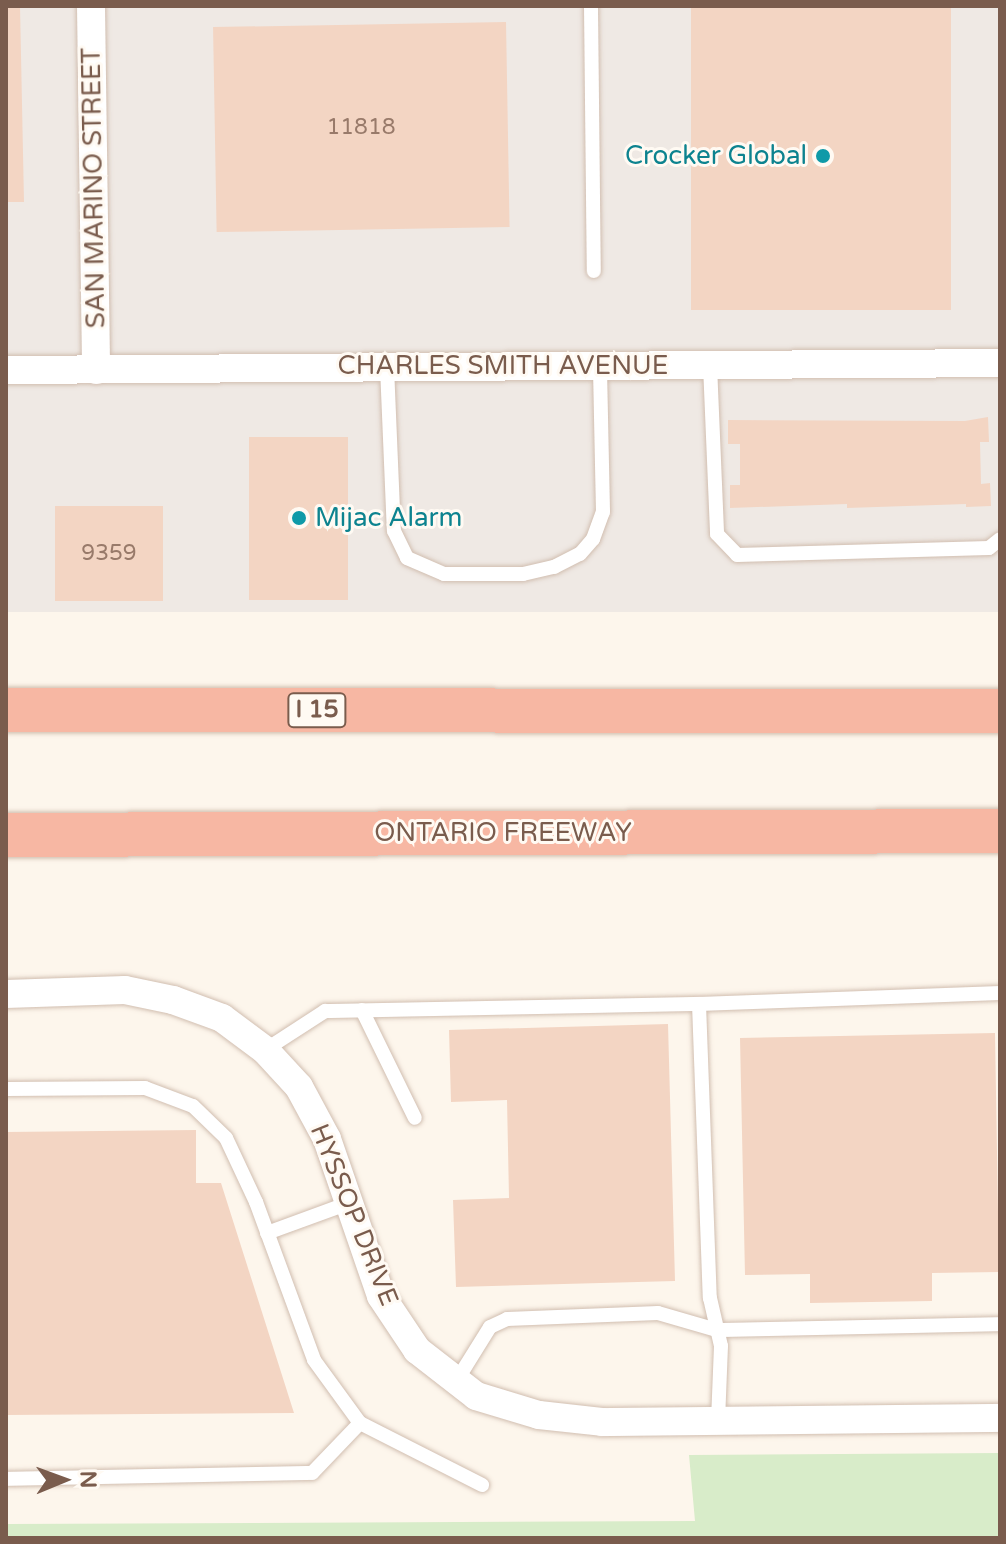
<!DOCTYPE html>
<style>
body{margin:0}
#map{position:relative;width:1006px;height:1544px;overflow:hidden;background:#fdf6ec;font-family:"Varela Round",sans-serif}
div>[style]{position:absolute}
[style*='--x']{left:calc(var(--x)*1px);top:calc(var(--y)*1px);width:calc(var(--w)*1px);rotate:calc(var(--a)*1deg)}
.industrial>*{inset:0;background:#efe9e4;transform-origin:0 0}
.green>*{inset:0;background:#d8ecc9}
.building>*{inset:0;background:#f3d5c3;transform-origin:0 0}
.roads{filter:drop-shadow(0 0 2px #d1beb0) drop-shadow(0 0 2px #d1beb0)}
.service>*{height:14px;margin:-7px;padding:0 7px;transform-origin:7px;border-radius:7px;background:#fff}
.minor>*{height:28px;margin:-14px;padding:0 14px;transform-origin:14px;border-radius:14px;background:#fff}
.motorway>*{height:44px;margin:-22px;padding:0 22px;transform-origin:22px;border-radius:22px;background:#f7b7a3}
.dots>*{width:22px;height:22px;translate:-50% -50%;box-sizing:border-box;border:4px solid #fffaf3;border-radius:50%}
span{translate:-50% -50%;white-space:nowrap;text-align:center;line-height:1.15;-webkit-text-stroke:6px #fffaf3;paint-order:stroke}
.number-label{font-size:22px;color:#987a6a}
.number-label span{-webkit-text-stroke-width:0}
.shield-label span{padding:2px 6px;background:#fffaf3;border:2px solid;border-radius:6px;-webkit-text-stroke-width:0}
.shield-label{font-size:24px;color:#7a5c4d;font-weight:700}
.culture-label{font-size:26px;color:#0d838f}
.right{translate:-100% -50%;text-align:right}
.left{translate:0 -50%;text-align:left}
.street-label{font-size:26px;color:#7a5c4d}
.frame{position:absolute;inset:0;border:8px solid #7a5c4d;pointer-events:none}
.north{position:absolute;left:24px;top:1440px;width:80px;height:80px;-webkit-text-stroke:6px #fffaf3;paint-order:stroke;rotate:89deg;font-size:22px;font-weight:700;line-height:32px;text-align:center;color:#7a5c4d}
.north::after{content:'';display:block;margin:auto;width:28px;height:36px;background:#7a5c4d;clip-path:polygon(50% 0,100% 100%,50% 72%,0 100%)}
</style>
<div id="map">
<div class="industrial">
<i style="left:6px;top:6px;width:994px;height:606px"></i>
</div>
<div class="green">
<i style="clip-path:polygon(1000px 1453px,1000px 1538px,6px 1538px,6px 1524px,695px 1521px,689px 1455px)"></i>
</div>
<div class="building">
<i style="clip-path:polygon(6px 6px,20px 6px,24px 202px,6px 202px)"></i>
<i style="left:691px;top:6px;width:260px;height:304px"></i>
<i style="left:506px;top:22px;width:205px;height:293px;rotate:89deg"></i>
<i style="clip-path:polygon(988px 417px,989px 442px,980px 442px,981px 484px,990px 483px,991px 506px,966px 507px,966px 504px,847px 508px,847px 504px,730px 508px,730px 485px,740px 485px,740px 444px,728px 444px,728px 420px,965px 421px)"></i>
<i style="left:249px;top:437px;width:99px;height:163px"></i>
<i style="left:163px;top:506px;width:95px;height:108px;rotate:90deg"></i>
<i style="clip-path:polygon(668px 1024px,675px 1281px,456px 1287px,453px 1200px,509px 1198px,507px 1100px,451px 1102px,449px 1030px)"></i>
<i style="clip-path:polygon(995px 1033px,999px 1272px,932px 1273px,932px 1301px,810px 1303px,810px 1274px,745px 1275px,740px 1038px)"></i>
<i style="clip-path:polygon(196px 1130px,196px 1183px,221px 1183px,294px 1413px,6px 1415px,6px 1132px)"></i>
</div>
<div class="roads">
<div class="service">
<i style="--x:591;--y:6;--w:265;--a:89.4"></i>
<i style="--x:710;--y:365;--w:169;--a:87.6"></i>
<i style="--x:717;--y:534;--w:29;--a:46"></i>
<i style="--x:737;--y:555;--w:252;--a:-1.6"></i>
<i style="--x:989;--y:548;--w:14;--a:-39"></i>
<i style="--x:387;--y:367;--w:164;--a:87.6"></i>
<i style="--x:394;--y:531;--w:30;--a:64"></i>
<i style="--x:407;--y:558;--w:40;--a:23.4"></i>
<i style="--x:444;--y:574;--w:79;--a:0"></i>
<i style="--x:523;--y:574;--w:32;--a:-13"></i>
<i style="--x:554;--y:567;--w:29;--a:-27"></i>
<i style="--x:580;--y:554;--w:20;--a:-49"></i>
<i style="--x:593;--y:539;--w:29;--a:-70"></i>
<i style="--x:603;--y:512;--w:146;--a:-91.2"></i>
<i style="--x:699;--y:1004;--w:301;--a:-2.1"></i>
<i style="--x:362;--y:1010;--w:120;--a:63.9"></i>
<i style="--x:265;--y:1050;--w:72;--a:-33"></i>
<i style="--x:325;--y:1011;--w:374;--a:-1.1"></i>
<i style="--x:699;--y:1004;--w:294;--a:87.9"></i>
<i style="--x:710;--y:1298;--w:49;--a:77.1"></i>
<i style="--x:721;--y:1346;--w:74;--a:92.3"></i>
<i style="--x:6;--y:1089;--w:139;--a:-0.4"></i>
<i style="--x:145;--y:1088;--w:51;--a:20.6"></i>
<i style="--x:193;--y:1106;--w:46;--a:44.1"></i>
<i style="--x:226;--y:1138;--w:71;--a:64.9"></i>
<i style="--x:256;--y:1202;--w:168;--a:69.8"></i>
<i style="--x:314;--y:1360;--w:78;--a:53.9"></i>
<i style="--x:360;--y:1423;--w:69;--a:133.8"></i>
<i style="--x:312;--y:1473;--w:306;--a:178.9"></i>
<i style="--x:267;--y:1233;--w:87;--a:-20.1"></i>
<i style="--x:457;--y:1380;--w:62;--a:-58.1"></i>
<i style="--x:490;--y:1327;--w:19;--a:-25"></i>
<i style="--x:507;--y:1319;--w:151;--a:-2.3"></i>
<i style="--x:658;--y:1313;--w:61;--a:16.1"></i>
<i style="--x:717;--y:1330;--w:283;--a:-1.2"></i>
<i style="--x:360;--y:1423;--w:137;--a:26.9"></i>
</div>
<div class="minor">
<i style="--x:91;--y:6;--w:364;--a:89.2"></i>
<i style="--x:6;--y:370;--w:994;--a:-0.4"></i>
<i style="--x:6;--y:994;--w:119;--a:-1.9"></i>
<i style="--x:125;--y:990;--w:49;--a:11.8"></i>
<i style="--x:173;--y:1000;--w:52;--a:20.2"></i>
<i style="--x:222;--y:1018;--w:54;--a:36.7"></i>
<i style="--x:265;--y:1050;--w:50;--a:47.4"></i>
<i style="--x:299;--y:1087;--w:59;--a:61.7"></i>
<i style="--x:327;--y:1139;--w:166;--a:71"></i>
<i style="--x:381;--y:1296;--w:65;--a:56.3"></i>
<i style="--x:417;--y:1350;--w:75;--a:37.9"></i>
<i style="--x:476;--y:1396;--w:66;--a:16.8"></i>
<i style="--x:539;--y:1415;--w:63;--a:6.3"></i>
<i style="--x:602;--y:1422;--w:398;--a:-0.6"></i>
</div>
<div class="motorway">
<i style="--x:6;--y:710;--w:994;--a:0.06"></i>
<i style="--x:6;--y:835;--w:994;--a:-0.23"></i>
</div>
</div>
<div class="dots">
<i style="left:823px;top:156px;background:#0f9aa8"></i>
<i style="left:299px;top:518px;background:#0f9aa8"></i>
</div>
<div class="number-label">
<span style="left:361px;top:128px">11818</span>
<span style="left:109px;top:554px">9359</span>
</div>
<div class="shield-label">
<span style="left:317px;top:710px">I 15</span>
</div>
<div class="culture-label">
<span class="right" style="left:807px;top:156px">Crocker Global</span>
<span class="left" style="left:315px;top:518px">Mijac Alarm</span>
</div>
<div class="street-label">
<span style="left:94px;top:188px;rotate:-91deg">SAN MARINO STREET</span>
<span style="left:503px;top:366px">CHARLES SMITH AVENUE</span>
<span style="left:503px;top:833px">ONTARIO FREEWAY</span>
<span style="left:354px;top:1215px;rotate:68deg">HYSSOP DRIVE</span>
</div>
<div class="frame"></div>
<div class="north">N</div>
</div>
